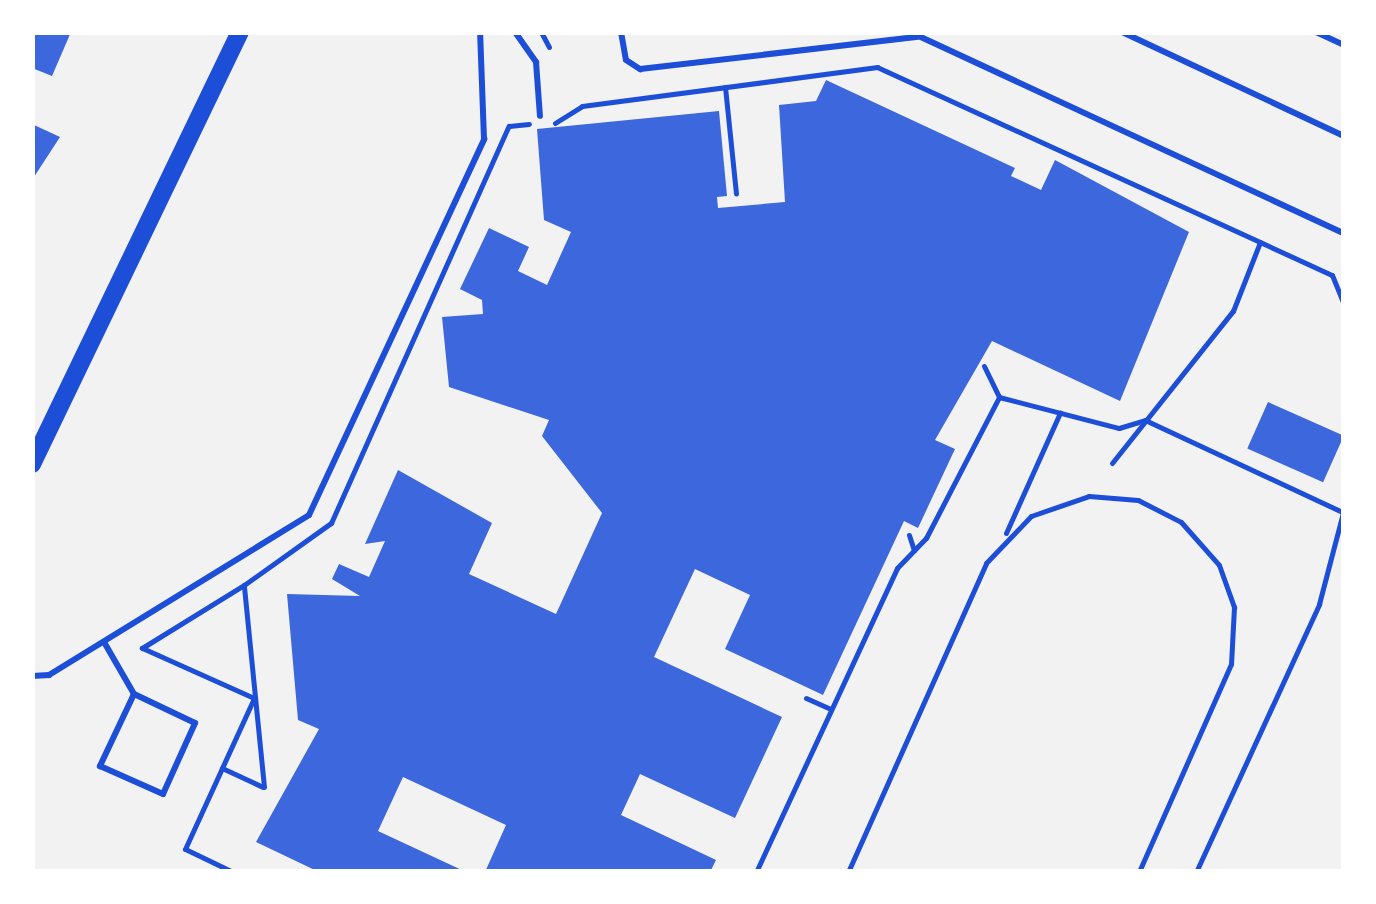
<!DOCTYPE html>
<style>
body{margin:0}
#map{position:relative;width:1376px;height:904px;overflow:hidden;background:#f2f2f2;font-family:Jost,sans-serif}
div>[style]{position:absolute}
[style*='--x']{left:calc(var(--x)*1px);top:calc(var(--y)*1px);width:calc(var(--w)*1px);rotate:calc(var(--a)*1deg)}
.building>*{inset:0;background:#3d67dc;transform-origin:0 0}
.path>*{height:5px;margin:-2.5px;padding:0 2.5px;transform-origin:2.5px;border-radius:2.5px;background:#1d4ed8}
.service>*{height:6px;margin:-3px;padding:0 3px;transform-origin:3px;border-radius:3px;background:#1d4ed8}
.secondary>*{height:18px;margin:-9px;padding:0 9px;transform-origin:9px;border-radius:9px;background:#1d4ed8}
span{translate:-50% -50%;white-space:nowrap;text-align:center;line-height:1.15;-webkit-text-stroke:8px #fff;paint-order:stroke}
.frame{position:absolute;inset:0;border:35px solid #fff;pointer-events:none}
</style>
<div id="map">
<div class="building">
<i style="clip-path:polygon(32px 32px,71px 32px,52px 76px,32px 68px)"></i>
<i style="clip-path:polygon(826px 80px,1015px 168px,1011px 176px,1041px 190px,1055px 160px,1189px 232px,1120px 401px,992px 341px,935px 440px,955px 449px,918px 528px,904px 521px,823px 695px,725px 649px,750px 595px,695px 569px,654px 657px,782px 717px,735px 818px,640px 774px,621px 815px,716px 860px,710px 872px,485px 872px,506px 825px,403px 777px,378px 831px,466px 872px,319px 872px,256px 842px,319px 729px,298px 720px,287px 594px,360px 596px,332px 579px,339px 564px,369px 577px,385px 541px,365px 544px,398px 470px,492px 523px,469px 574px,556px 614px,602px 513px,542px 436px,549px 420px,449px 387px,442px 317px,483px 314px,482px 300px,460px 289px,489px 228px,529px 247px,518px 271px,547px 285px,571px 232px,544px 220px,537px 129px,719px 111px,727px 196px,717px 197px,718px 208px,785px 202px,779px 105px,816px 101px)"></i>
<i style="clip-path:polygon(32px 124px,60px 137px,32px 180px)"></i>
<i style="left:1268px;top:402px;width:83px;height:51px;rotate:24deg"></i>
</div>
<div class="path">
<i style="--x:541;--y:32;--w:17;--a:62"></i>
<i style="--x:725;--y:87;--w:107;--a:84.1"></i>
<i style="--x:555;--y:123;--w:32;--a:-32"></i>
<i style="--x:582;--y:106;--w:298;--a:-7.5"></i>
<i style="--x:877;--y:67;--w:500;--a:24.57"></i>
<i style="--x:1332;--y:275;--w:32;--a:68"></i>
<i style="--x:984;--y:366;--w:34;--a:64"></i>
<i style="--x:999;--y:397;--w:124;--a:14.5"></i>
<i style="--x:1119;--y:428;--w:27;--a:-17"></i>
<i style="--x:1145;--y:420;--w:220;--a:25"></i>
<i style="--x:1112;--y:463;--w:194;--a:-51.5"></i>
<i style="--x:1233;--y:311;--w:74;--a:-68.6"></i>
<i style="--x:1006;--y:533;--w:132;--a:-65.8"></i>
<i style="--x:909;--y:535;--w:16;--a:72"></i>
<i style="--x:806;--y:698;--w:27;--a:24"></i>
<i style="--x:222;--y:768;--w:77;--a:-65.4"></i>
<i style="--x:254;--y:698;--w:123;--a:-155.9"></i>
<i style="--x:142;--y:648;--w:120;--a:-31.7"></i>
<i style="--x:264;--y:787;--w:203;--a:-95.7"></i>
<i style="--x:244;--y:585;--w:107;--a:-35.5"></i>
<i style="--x:331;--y:523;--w:435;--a:-65.9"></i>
<i style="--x:509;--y:126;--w:20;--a:-6"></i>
<i style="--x:233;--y:872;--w:53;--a:-154.4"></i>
<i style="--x:185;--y:849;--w:89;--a:-65.4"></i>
<i style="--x:222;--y:768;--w:45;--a:24.9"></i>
<i style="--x:756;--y:872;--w:335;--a:-65.1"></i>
<i style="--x:897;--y:568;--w:42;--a:-46"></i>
<i style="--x:926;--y:538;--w:159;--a:-62.6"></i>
<i style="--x:848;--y:872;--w:338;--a:-65.9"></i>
<i style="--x:986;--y:563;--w:65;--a:-46.2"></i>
<i style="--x:1031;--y:516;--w:61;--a:-19"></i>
<i style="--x:1089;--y:496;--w:49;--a:4.7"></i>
<i style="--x:1138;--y:500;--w:48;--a:27.1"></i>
<i style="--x:1181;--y:522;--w:57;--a:48.5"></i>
<i style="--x:1219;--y:565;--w:45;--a:70.3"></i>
<i style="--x:1234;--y:607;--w:57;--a:93"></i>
<i style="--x:1231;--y:664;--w:227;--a:113.9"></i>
<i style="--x:1196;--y:872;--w:295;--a:-65.3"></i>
<i style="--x:1319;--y:604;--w:98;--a:-75.3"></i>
</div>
<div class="service">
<i style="--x:515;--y:32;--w:37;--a:55"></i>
<i style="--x:536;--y:62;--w:54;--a:85.8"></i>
<i style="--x:621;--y:32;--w:28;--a:80"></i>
<i style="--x:626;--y:60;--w:17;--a:33"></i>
<i style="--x:640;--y:69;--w:280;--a:-6.6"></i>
<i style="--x:910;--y:32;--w:478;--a:24.9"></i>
<i style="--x:1122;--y:32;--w:245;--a:25.1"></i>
<i style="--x:1316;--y:32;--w:31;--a:25"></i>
<i style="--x:104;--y:642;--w:60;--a:60"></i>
<i style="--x:134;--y:694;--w:80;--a:115.3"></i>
<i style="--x:100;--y:766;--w:69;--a:24"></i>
<i style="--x:163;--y:794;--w:78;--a:-65.7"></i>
<i style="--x:195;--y:723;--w:68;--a:-154.6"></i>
<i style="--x:32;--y:676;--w:17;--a:-3"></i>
<i style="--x:49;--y:675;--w:305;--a:-31.6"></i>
<i style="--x:309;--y:515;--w:415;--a:-65"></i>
<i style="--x:484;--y:139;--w:107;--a:-92.1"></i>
</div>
<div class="secondary">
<i style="--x:32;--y:464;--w:479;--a:-64.3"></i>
</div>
<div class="frame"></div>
</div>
